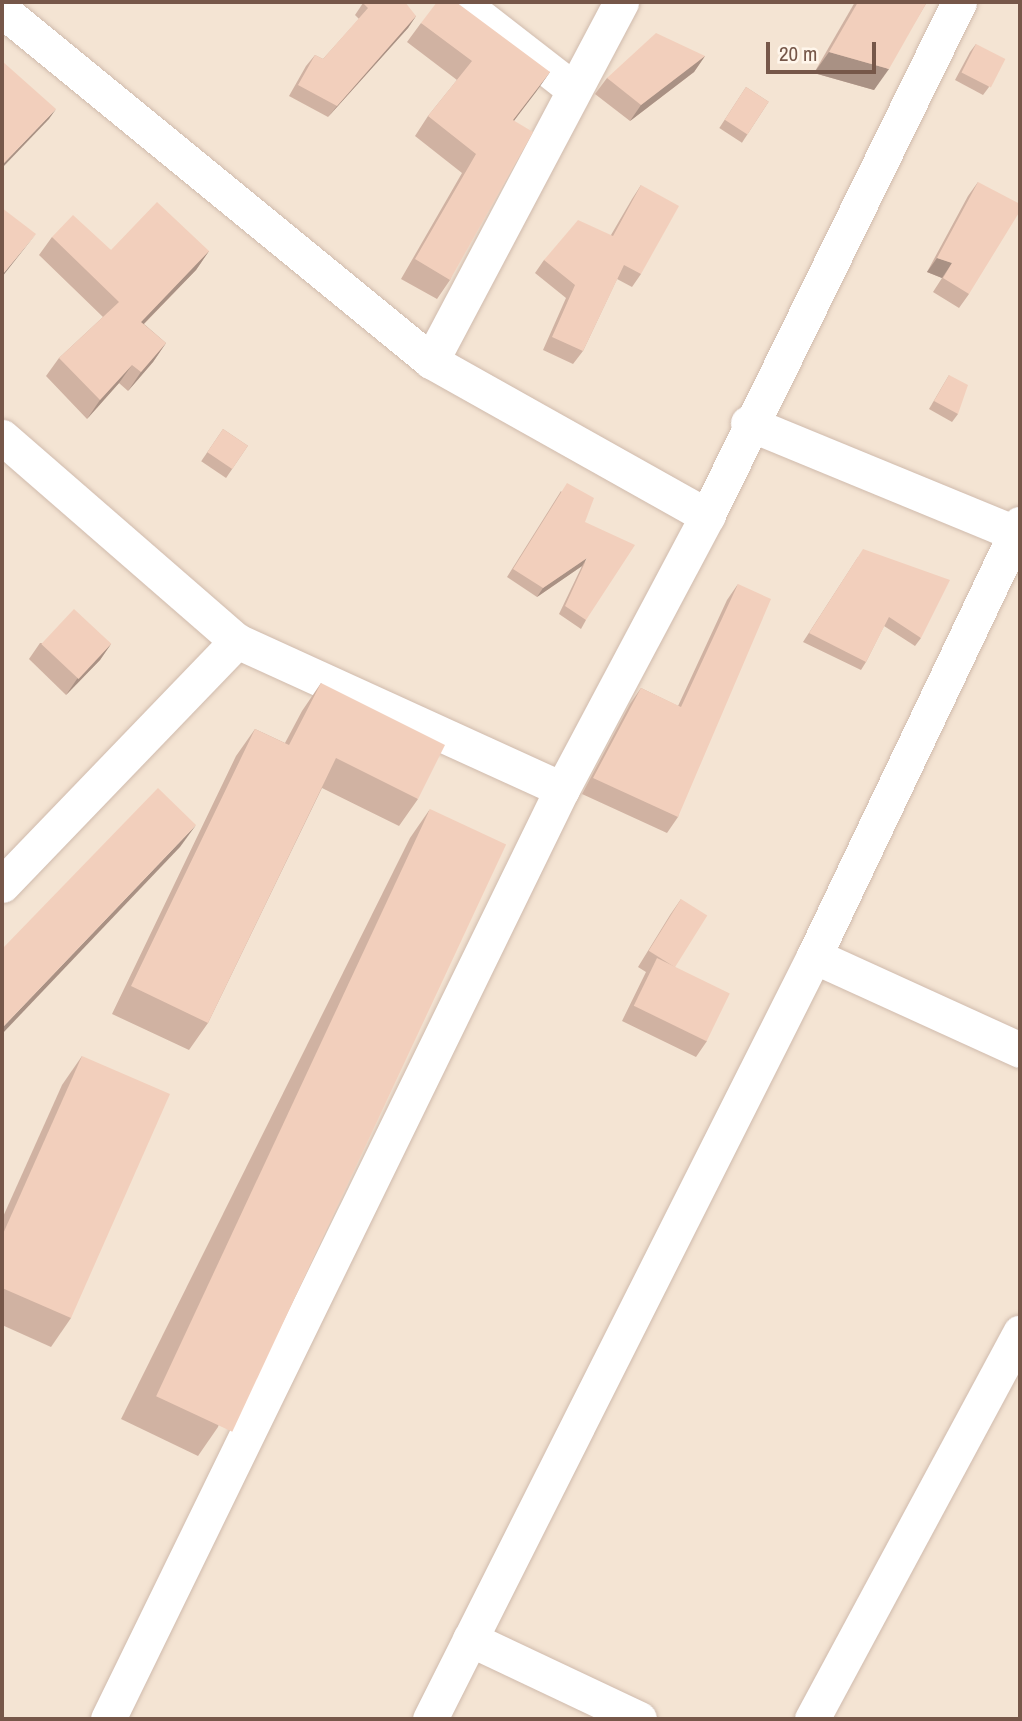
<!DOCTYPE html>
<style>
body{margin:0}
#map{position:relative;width:1022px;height:1721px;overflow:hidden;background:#fdf2e5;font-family:"Archivo Narrow",sans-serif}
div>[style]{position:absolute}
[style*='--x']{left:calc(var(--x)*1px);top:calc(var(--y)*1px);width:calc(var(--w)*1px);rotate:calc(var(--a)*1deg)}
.residential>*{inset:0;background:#f4e4d3;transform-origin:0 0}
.roads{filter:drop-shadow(0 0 2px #d0bbad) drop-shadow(0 0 2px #d0bbad)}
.minor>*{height:35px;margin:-17.5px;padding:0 17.5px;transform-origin:17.5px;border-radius:17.5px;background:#fff}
.wall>*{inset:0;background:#d0b2a2;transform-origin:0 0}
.shaded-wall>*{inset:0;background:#a99184}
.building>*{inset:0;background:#f2cfbc;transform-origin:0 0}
span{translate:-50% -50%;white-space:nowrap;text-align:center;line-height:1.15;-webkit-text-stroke:6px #fff6eb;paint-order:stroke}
.frame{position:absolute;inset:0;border:4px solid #765749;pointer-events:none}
.scale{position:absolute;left:766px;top:42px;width:110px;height:32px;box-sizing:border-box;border:4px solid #765749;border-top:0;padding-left:9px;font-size:21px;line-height:24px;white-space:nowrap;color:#765749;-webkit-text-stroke:5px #fff6eb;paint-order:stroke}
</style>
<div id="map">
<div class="residential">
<i style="left:2px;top:2px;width:1018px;height:1717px"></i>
</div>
<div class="roads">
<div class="minor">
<i style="--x:461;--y:2;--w:142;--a:37.8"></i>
<i style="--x:2;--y:10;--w:554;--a:39.29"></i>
<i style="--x:431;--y:361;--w:317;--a:29.3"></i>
<i style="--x:431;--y:361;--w:406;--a:-62.1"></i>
<i style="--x:748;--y:423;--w:289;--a:22.4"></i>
<i style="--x:2;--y:437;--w:311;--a:41"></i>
<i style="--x:237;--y:641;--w:357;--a:24.5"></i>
<i style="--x:2;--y:885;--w:339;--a:-46.1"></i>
<i style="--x:814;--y:956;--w:226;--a:24.5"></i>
<i style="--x:470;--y:1639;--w:187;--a:25.3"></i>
<i style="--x:108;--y:1719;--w:1035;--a:-63.98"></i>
<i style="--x:562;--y:789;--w:309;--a:-62"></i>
<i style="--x:707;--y:516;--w:572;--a:-63.88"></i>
<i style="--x:430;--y:1719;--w:854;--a:-63.28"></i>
<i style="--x:814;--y:956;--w:479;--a:-64.5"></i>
<i style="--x:812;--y:1719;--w:439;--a:-61.7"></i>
</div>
</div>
<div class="wall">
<i style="clip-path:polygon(855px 2px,927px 2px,874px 90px,814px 73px)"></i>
<i style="clip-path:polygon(363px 3px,416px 16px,408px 28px,328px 117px,289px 96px,306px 66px,315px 55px,323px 59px,359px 19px,355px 15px)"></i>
<i style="clip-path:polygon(421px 23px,550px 72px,514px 121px,450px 280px,437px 299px,401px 279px,462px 173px,415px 136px,428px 116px,457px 80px,407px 42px)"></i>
<i style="clip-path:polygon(976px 44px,989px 87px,983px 95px,955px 80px,970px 52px)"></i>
<i style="clip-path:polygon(705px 56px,694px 72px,630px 121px,595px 94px,607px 78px)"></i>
<i style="left:746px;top:87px;width:27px;height:49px;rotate:33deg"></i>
<i style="clip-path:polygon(978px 182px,969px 294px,959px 308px,933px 292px,942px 278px,927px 272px,968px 196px)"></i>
<i style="clip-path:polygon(641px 185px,641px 274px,632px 287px,617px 279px,583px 351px,573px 364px,543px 350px,566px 298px,535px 273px,544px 260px,611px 235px,632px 199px)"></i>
<i style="clip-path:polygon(52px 237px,111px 250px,209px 251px,196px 270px,144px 324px,166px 343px,153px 362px,128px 391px,119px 383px,87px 419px,46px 376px,59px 358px,103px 317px,39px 255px)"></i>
<i style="clip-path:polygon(949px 375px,958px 414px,952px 422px,929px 409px)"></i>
<i style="left:223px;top:429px;width:30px;height:39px;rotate:34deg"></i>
<i style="clip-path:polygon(561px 491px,585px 522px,586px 620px,581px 629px,559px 614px,582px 566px,537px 597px,507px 577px)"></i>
<i style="clip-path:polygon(858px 557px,921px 638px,915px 646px,884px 626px,866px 662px,861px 670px,803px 642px)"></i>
<i style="clip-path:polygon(738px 584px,678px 817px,667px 833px,582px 794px,630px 704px,641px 688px,678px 706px,727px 600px)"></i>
<i style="clip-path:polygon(40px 643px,111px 644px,100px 660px,66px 695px,29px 659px)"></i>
<i style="clip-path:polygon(321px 683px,418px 799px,399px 826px,322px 788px,208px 1023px,189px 1050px,112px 1014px,236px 756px,255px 729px,285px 743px,302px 711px)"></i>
<i style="clip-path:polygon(430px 809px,218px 1427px,198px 1456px,121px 1419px,410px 838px)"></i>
<i style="clip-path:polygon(681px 899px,675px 967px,707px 1041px,696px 1057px,622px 1021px,646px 972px,638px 967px,670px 915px)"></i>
<i style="clip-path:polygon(82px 1056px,71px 1318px,51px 1347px,2px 1325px,2px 1219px,62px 1085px)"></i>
</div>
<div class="shaded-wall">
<i style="clip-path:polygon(416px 16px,408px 28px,328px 117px,337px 106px)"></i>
<i style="clip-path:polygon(829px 52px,889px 69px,874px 90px,814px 73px)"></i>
<i style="clip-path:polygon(705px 56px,694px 72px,630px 121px,641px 105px)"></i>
<i style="clip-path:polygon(550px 72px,536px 92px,499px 140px,513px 120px)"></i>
<i style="clip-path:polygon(56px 109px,49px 119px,2px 168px,2px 165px)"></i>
<i style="clip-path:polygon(36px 234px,28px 244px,2px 277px,2px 275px)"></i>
<i style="clip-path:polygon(209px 251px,196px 270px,128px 340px,141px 322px)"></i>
<i style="clip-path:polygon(937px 258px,952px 263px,942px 278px,927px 272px)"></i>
<i style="clip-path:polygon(166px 343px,153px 362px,128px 391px,141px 372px)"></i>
<i style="clip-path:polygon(132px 365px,119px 383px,87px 419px,100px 400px)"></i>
<i style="clip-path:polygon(587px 558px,582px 566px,537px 597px,543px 588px)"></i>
<i style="clip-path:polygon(111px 644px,100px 660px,66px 695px,77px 679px)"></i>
<i style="clip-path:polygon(196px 825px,180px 847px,2px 1034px,2px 1028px)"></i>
</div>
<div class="building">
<i style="clip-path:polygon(365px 2px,405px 2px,416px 16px,337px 106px,298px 85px,315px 55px,323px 59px,368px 8px,363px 3px)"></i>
<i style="clip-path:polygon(437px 2px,456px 2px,550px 72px,513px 120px,533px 132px,450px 280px,415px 259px,476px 154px,428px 116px,472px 61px,421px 23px)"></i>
<i style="clip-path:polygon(858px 2px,927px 2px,889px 69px,829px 52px)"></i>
<i style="clip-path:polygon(656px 33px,705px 56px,641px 105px,607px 78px)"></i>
<i style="left:976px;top:44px;width:33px;height:32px;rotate:27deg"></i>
<i style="clip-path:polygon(2px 61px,56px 109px,2px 165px)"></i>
<i style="left:746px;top:87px;width:27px;height:39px;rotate:33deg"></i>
<i style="clip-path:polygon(978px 182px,1020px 204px,1020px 211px,969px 294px,943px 278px,952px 263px,937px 258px)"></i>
<i style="clip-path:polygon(641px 185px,679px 206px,641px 274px,624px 265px,583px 351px,552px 337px,575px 285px,544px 260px,578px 220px,613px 236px)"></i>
<i style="clip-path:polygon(157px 202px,209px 251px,141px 322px,166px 343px,141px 372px,132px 365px,100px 400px,59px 358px,119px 302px,52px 237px,73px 215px,111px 250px)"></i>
<i style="clip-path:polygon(2px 208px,36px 234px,2px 275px)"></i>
<i style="clip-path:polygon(949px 375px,968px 385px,958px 414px,934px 401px)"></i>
<i style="left:223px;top:429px;width:30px;height:28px;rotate:34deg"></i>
<i style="clip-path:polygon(567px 483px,594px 498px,585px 522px,635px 545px,586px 620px,565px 606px,587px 558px,543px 588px,513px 569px)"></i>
<i style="clip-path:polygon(863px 549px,950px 580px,921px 638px,889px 617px,866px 662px,809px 633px)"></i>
<i style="clip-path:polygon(738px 584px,771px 599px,678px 817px,593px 778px,641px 688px,681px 707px)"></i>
<i style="left:74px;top:609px;width:51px;height:48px;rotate:43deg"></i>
<i style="clip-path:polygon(321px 683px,445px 745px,418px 799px,336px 758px,208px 1023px,131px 986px,255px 729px,289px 745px)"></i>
<i style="clip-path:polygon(158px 788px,196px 825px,2px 1028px,2px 949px)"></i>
<i style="left:430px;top:809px;width:84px;height:648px;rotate:25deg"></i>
<i style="left:681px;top:899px;width:31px;height:61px;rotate:32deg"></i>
<i style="left:657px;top:958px;width:81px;height:53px;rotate:26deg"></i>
<i style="clip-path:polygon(82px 1056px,170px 1094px,71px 1318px,2px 1288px,2px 1236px)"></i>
</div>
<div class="frame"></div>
<div class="scale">20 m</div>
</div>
